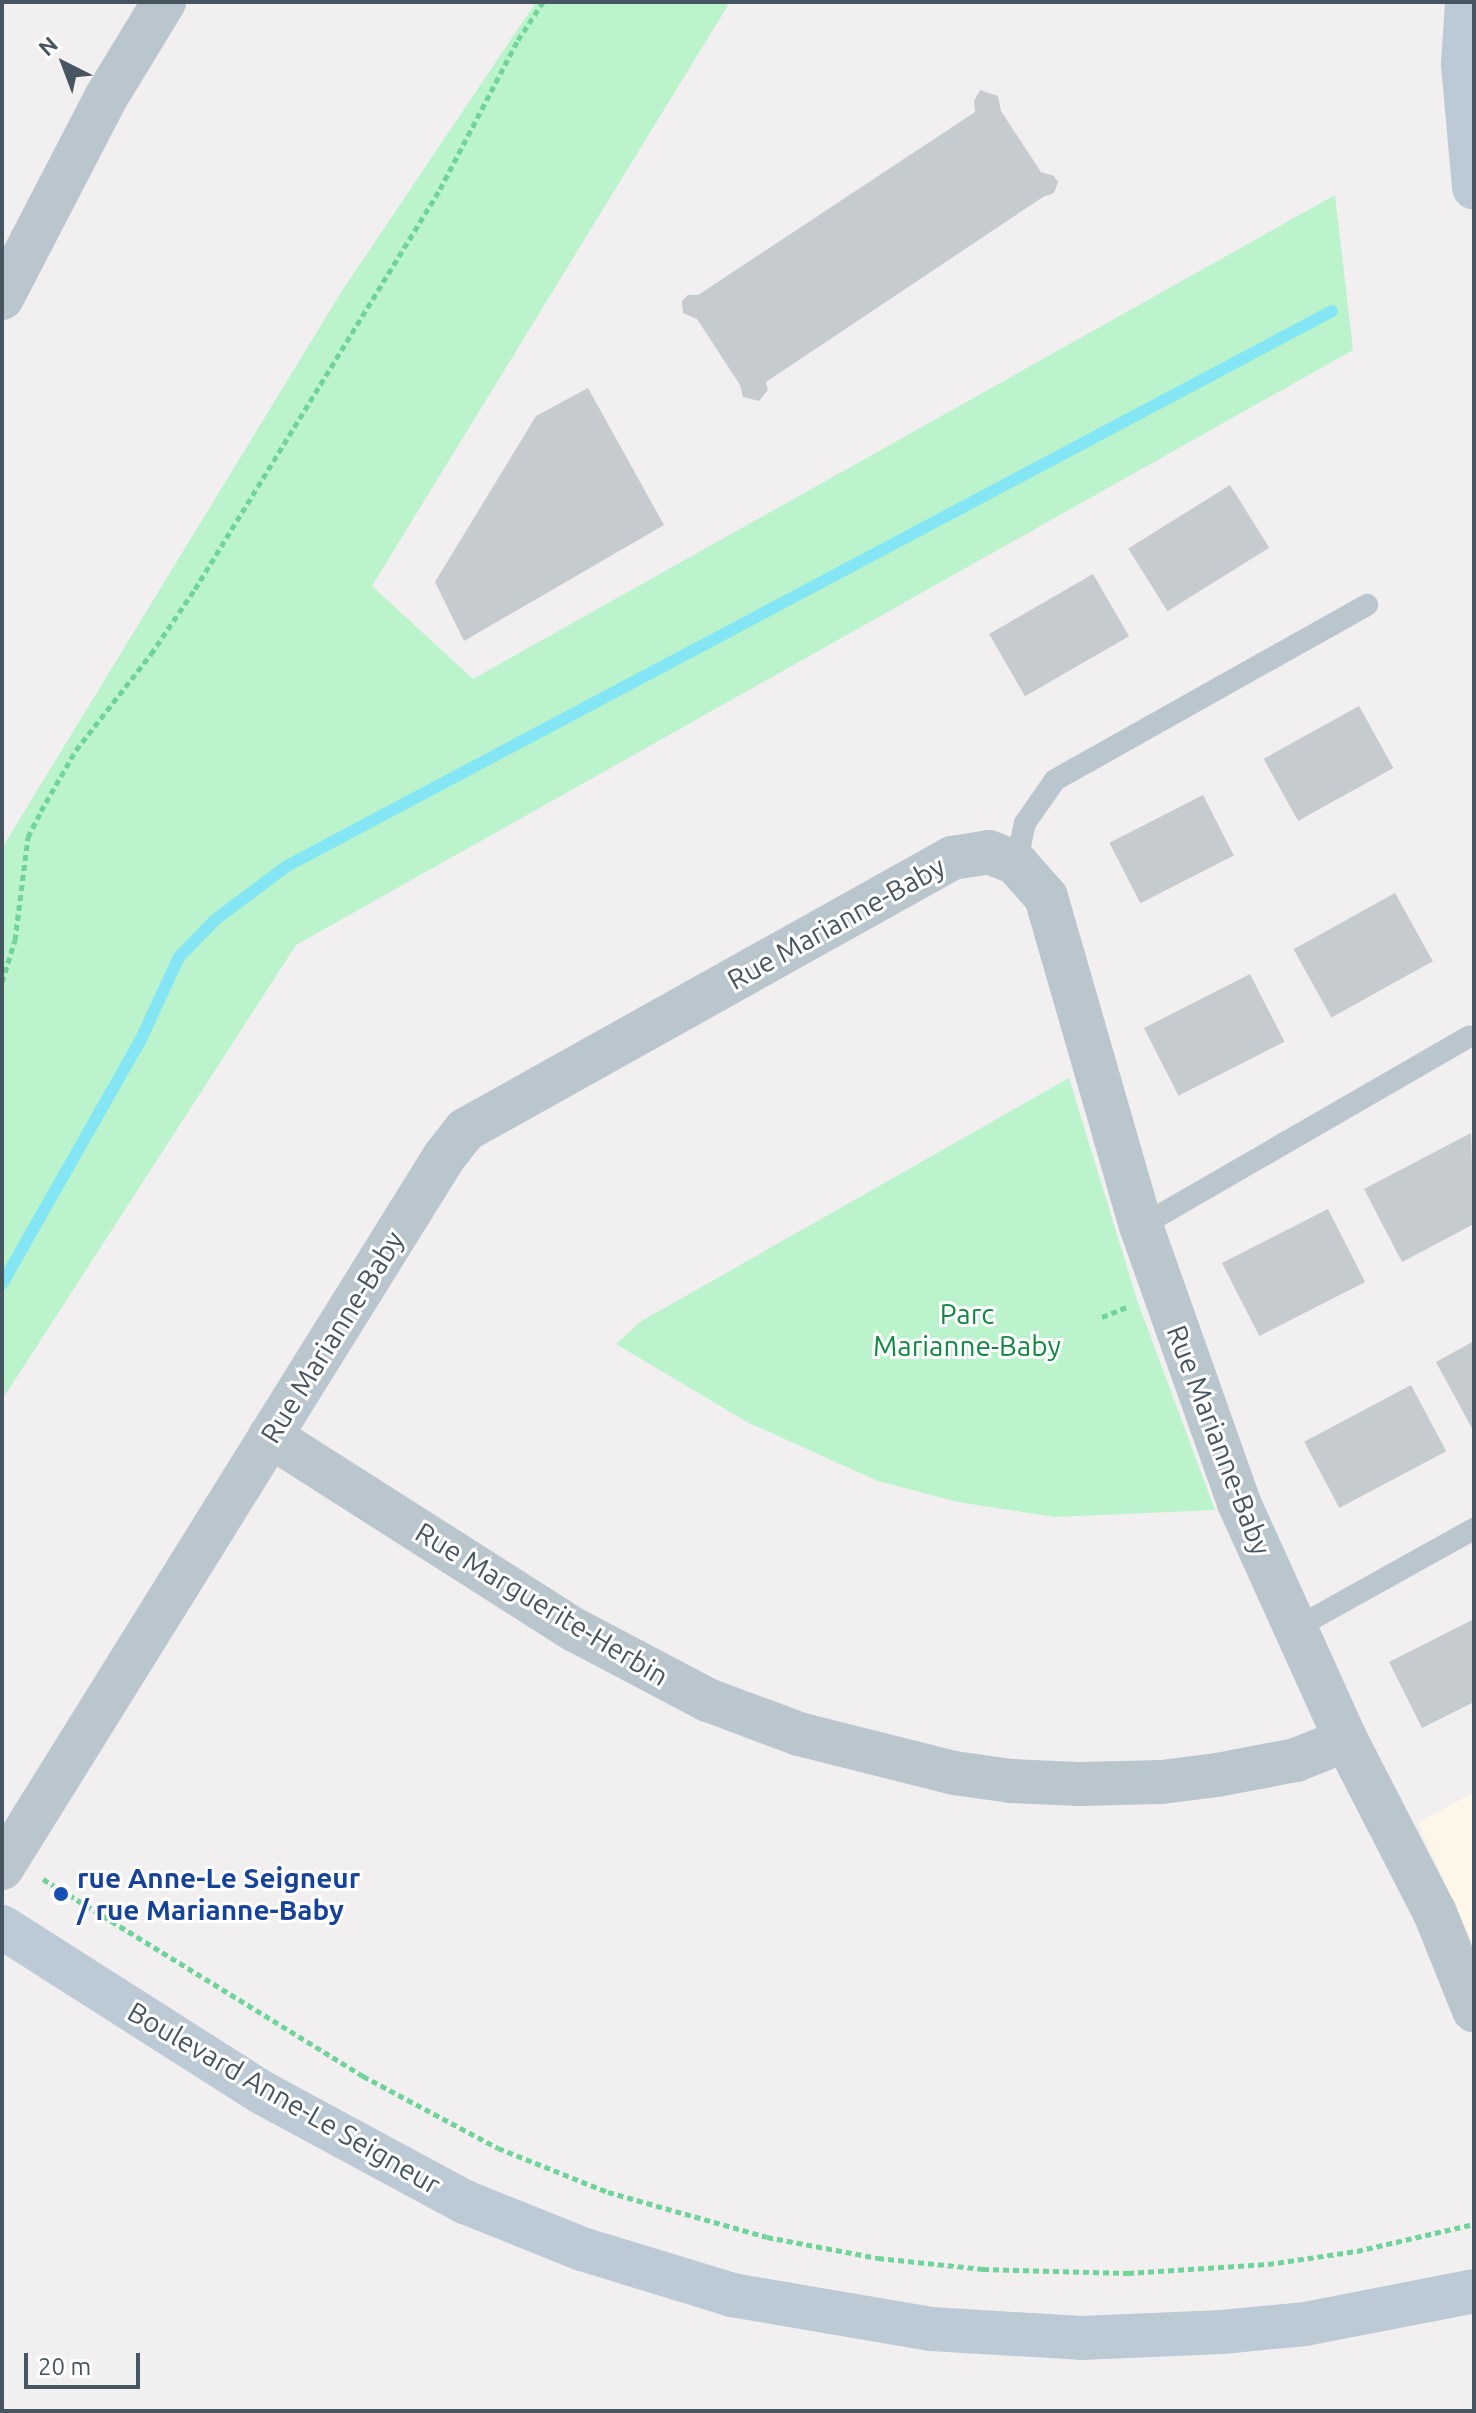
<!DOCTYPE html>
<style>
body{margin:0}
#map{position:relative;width:1476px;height:2413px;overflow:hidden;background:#f2eff0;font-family:Ubuntu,sans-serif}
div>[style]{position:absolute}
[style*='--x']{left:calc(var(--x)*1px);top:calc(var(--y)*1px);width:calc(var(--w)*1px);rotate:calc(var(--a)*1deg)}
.commercial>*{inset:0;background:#fef6e8}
.green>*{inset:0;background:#bbf3cc}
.stream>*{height:12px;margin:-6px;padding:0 6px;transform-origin:6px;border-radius:6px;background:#84e6f4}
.building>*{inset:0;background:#c6cbd0;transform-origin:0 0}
.path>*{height:5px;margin-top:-2.5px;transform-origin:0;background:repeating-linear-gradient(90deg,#70d49a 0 6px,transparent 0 10px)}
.lane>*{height:22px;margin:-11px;padding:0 11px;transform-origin:11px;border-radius:11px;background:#bac6ce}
.street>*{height:44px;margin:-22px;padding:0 22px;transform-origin:22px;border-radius:22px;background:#bac6ce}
.secondary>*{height:44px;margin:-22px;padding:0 22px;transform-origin:22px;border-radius:22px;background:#bccad5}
.dots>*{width:22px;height:22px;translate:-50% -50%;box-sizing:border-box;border:4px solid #fff;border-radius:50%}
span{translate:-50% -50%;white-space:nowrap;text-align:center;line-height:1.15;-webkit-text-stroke:6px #fff;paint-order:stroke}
.street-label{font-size:28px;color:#46555f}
.park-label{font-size:28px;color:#0f8841}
.transit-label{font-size:28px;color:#164399;font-weight:700}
.left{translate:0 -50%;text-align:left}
.frame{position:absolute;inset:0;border:4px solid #46555f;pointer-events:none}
.north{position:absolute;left:24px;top:24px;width:80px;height:80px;-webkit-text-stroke:6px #fff;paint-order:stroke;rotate:318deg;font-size:22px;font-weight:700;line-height:32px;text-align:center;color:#46555f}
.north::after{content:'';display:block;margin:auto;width:28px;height:36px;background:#46555f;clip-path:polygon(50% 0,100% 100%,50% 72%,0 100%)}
.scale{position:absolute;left:24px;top:2353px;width:116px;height:36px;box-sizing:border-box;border:4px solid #46555f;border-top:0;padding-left:10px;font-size:24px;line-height:28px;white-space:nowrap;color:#46555f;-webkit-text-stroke:6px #fff;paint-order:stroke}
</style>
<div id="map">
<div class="commercial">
<i style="clip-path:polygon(1474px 1792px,1474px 1947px,1418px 1823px)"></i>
</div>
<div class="green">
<i style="clip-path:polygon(536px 2px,730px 2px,372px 586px,473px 679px,1335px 195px,1353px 350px,296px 945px,2px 1400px,2px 848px,340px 294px)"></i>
<i style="clip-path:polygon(1069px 1078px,1138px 1303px,1215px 1510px,1055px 1517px,958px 1502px,878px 1481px,749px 1423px,616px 1344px,640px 1322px)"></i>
</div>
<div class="stream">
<i style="--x:2;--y:1284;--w:282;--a:-60.4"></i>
<i style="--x:141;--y:1039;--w:90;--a:-65.1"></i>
<i style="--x:179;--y:957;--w:53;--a:-45.8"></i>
<i style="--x:216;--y:919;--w:89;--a:-36.7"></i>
<i style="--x:287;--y:866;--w:1183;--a:-27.97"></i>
</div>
<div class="building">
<i style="clip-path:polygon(980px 90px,998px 96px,1001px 111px,1041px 172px,1054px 176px,1058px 182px,1054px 193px,1043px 197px,766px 382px,768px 390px,759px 401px,743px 397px,740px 385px,697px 319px,683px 313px,682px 301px,688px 295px,698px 295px,975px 112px,974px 101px)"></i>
<i style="clip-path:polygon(588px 388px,664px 525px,464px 641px,435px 582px,536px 416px)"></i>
<i style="left:1230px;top:485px;width:74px;height:120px;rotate:58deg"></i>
<i style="left:1093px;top:574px;width:72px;height:120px;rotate:60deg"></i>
<i style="left:1359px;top:706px;width:71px;height:109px;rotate:61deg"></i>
<i style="left:1203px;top:795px;width:68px;height:105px;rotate:63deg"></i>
<i style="left:1395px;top:893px;width:78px;height:116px;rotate:61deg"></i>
<i style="left:1250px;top:974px;width:76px;height:119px;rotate:63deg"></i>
<i style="clip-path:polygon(1471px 1133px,1474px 1224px,1402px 1262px,1364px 1189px)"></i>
<i style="left:1328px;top:1209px;width:82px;height:119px;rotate:63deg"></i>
<i style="clip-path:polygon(1474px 1341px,1474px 1432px,1436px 1362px)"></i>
<i style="left:1411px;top:1385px;width:75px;height:121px;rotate:62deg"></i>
<i style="clip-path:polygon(1474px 1619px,1474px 1702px,1422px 1728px,1389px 1662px)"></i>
</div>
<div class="path">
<i style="--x:2;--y:982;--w:44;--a:-72.8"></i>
<i style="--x:15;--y:940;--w:104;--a:-82.8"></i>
<i style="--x:28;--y:837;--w:29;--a:-63"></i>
<i style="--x:41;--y:811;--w:70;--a:-60.2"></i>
<i style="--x:76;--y:750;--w:122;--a:-52"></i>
<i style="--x:151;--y:654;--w:78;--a:-55.9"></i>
<i style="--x:195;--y:589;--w:469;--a:-58.5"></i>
<i style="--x:440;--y:189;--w:168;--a:-62.4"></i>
<i style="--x:518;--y:40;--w:45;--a:-56.7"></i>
<i style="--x:1102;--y:1317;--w:27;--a:-22"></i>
<i style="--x:43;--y:1879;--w:376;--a:31.6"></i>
<i style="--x:363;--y:2076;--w:153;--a:28.1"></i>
<i style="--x:498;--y:2148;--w:118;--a:21.8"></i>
<i style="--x:608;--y:2192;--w:165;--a:15.8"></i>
<i style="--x:767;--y:2237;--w:113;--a:10.7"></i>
<i style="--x:878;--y:2258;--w:106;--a:6"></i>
<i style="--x:983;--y:2269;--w:145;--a:1.6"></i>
<i style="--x:1128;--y:2273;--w:140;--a:-3.7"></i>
<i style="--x:1268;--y:2264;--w:90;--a:-8.3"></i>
<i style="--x:1357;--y:2251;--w:120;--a:-13"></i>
</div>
<div class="lane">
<i style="--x:1016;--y:863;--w:41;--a:-77.3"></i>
<i style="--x:1025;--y:823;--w:52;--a:-55.1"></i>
<i style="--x:1055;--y:780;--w:358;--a:-29.3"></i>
<i style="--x:1141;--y:1226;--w:379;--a:-30"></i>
<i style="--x:1294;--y:1629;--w:206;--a:-29.1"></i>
</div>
<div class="street">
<i style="--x:2;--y:298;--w:224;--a:-62.6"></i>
<i style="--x:105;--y:99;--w:114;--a:-58.7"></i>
<i style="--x:270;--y:1436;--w:361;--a:32.5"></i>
<i style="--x:575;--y:1630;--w:150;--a:27.8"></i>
<i style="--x:708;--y:1700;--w:97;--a:20.5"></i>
<i style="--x:799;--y:1734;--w:160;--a:14.1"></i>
<i style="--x:954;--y:1773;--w:58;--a:8"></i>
<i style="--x:1011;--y:1781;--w:68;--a:2.5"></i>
<i style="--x:1079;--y:1784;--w:83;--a:-1.4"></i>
<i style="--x:1162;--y:1782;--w:55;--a:-7.3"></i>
<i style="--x:1217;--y:1775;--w:80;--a:-10.8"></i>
<i style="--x:1296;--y:1760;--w:54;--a:-21.8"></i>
<i style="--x:2;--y:1868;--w:837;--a:-58.13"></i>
<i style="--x:444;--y:1157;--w:34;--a:-52"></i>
<i style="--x:465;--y:1130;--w:558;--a:-29.18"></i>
<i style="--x:952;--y:858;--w:37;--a:-9"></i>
<i style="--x:989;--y:852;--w:29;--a:22"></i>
<i style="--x:1016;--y:863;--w:45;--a:48.6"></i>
<i style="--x:1046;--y:897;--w:342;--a:73.9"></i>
<i style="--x:1141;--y:1226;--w:294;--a:70.5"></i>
<i style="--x:1239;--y:1503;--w:260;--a:65.7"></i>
<i style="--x:1346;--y:1740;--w:195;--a:62.8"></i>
<i style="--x:1435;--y:1913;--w:105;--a:68.1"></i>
</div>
<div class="secondary">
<i style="--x:1467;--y:2;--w:62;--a:93.7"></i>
<i style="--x:1463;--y:64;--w:124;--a:84.9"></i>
<i style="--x:2;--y:1927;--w:309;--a:32.5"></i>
<i style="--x:263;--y:2093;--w:230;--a:28.4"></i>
<i style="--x:465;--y:2202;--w:126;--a:21.9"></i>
<i style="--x:582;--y:2249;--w:157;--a:17"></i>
<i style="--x:732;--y:2295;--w:202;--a:9.7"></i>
<i style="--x:931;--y:2329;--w:150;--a:3.4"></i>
<i style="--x:1081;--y:2338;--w:141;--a:-2.4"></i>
<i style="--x:1222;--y:2332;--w:83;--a:-5.5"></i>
<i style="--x:1305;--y:2324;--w:172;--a:-11"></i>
</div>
<div class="dots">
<i style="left:61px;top:1894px;background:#1a4fb4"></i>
</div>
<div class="street-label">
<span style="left:836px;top:923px;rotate:-29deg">Rue Marianne-Baby</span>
<span style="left:332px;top:1337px;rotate:-58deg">Rue Marianne-Baby</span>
<span style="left:1219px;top:1440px;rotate:69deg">Rue Marianne-Baby</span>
<span style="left:542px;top:1604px;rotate:31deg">Rue Marguerite-Herbin</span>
<span style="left:284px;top:2098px;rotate:30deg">Boulevard Anne-Le Seigneur</span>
</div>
<div class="park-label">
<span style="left:967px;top:1330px">Parc<br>Marianne-Baby</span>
</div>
<div class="transit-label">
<span class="left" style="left:77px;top:1894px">rue Anne-Le Seigneur<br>/ rue Marianne-Baby</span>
</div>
<div class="frame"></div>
<div class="north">N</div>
<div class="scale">20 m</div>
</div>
